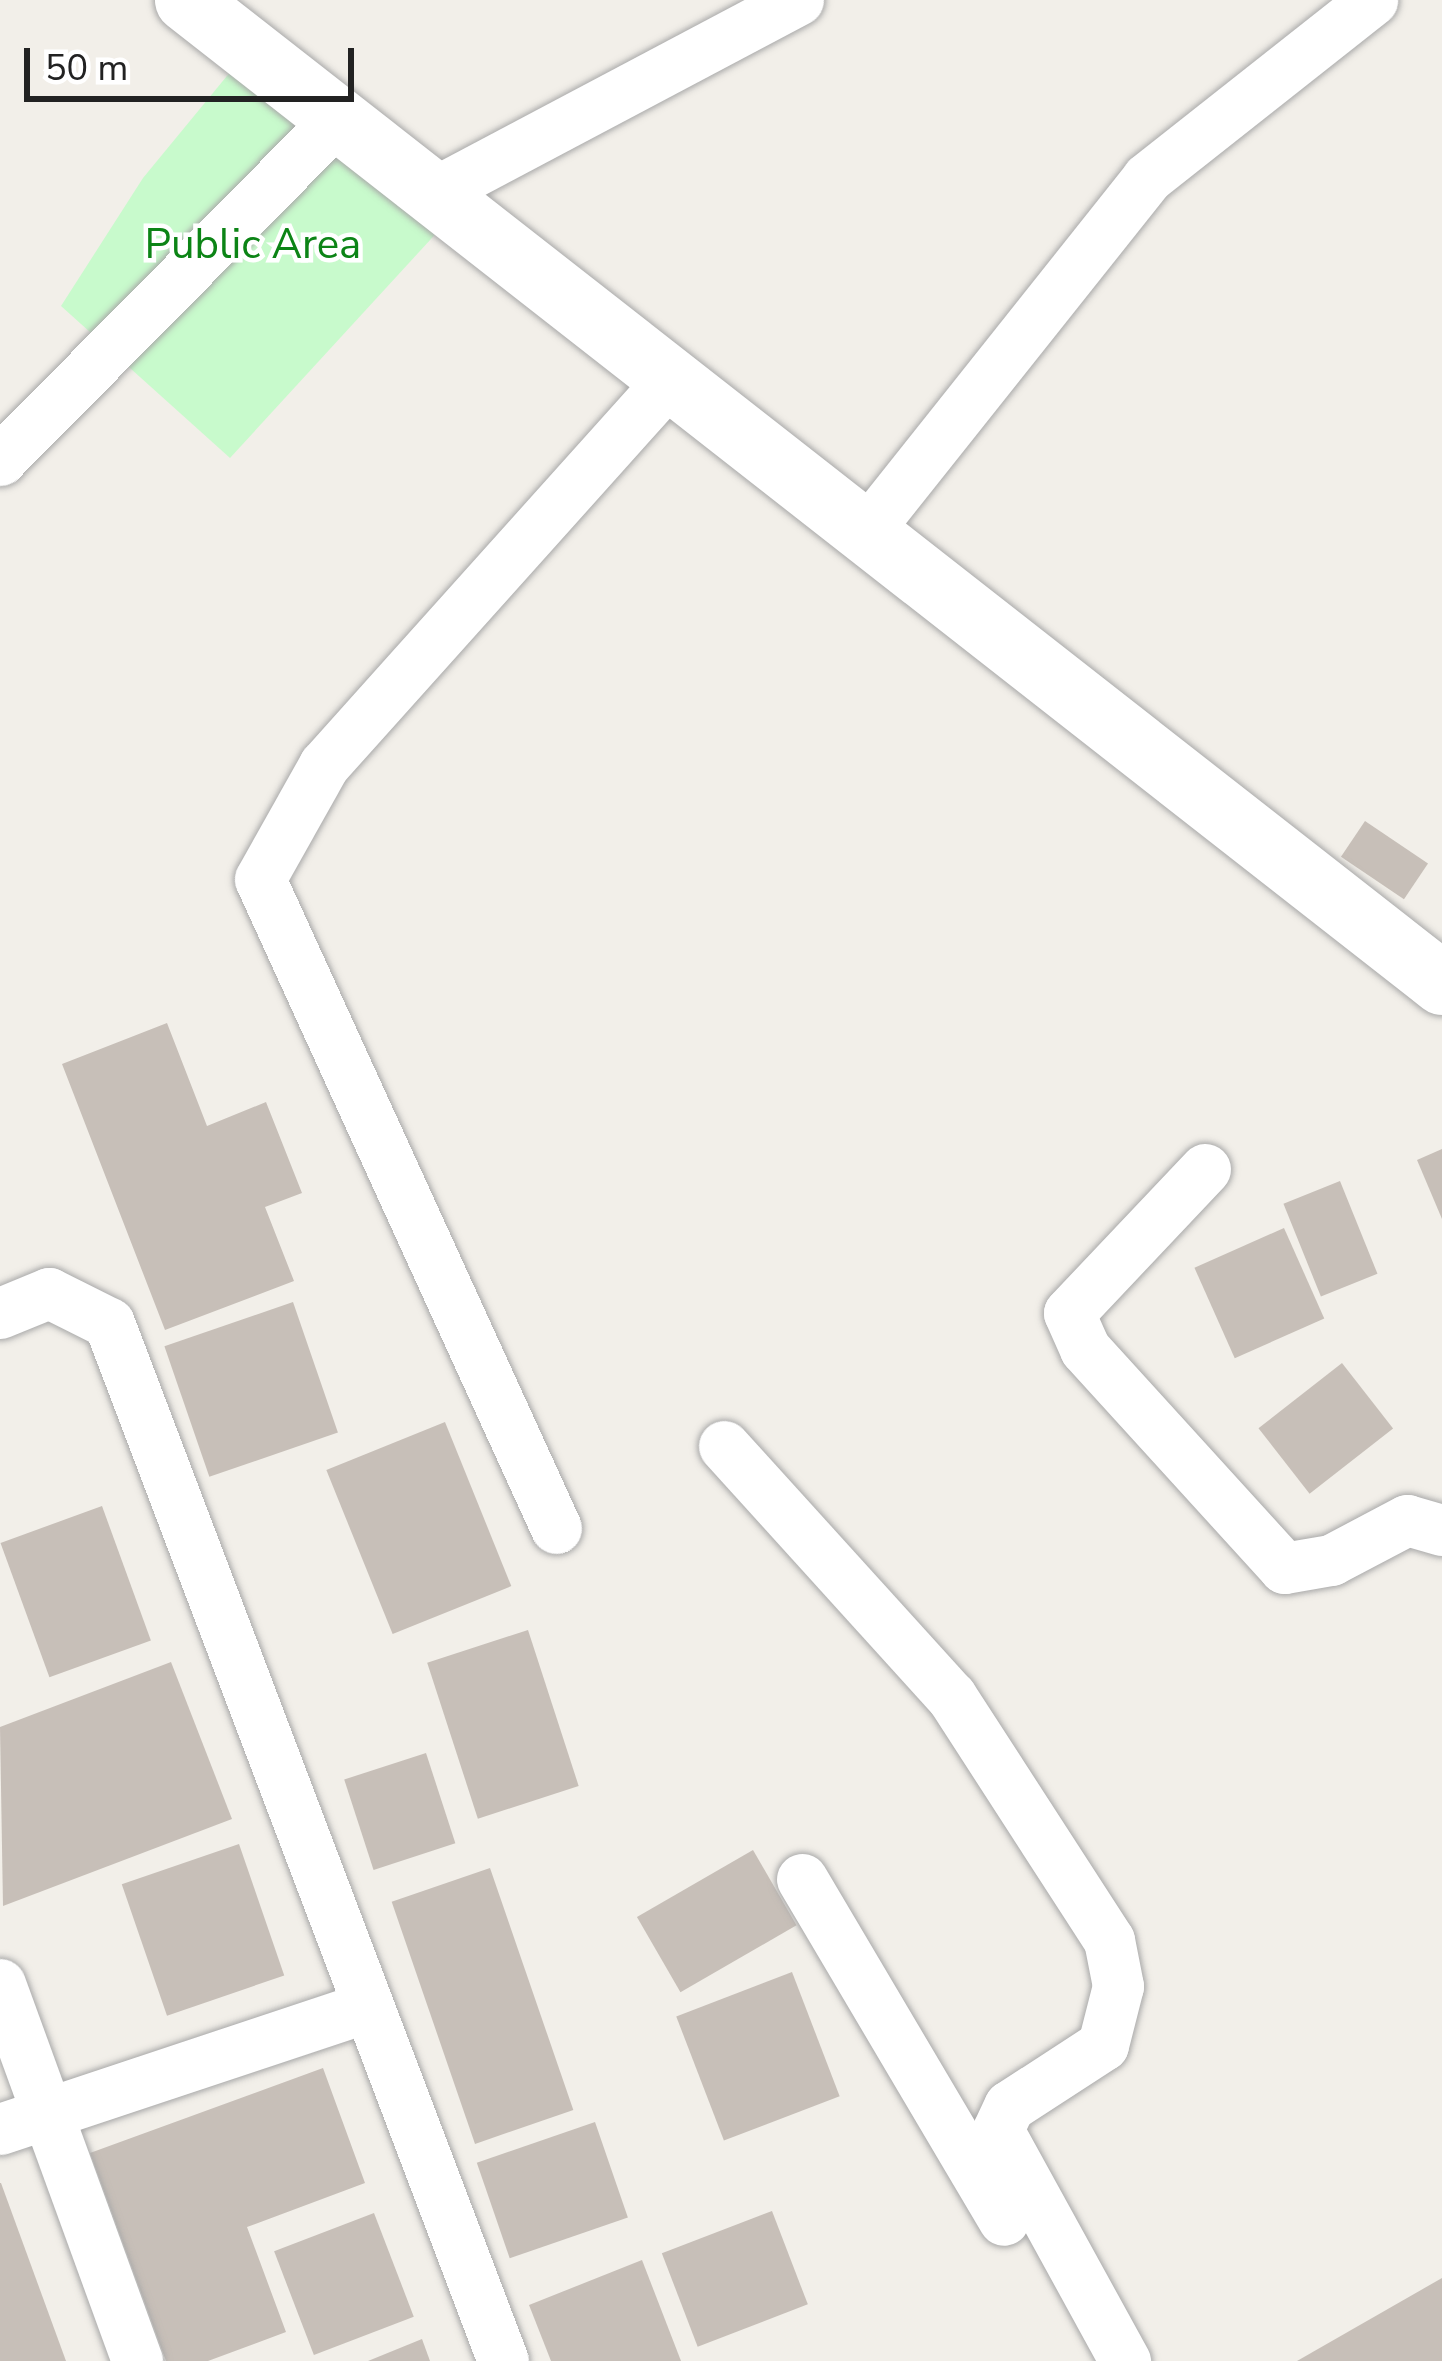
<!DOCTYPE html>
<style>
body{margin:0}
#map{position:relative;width:1442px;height:2361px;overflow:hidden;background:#f2efe9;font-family:"Nunito Sans",sans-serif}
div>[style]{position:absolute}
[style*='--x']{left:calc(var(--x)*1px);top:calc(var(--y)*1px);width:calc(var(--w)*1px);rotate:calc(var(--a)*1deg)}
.park>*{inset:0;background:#c8facc}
.building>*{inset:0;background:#c7bfb8;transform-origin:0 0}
.roads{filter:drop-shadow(0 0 3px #a9a9a9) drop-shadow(0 0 3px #a9a9a9)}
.minor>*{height:51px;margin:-25.5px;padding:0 25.5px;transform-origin:25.5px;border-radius:25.5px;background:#fff}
.tertiary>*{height:63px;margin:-31.5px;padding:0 31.5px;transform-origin:31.5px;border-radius:31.5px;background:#fff}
span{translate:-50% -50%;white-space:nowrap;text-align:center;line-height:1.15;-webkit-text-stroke:9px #fff;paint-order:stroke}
.park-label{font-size:42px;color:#0c8416}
.scale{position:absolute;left:24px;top:48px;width:330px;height:54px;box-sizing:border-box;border:6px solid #222;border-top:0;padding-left:15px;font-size:36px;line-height:42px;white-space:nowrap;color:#222;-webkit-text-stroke:9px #fff;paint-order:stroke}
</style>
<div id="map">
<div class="park">
<i style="clip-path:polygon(245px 54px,442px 227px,230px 458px,61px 306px,143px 178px)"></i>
</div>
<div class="building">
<i style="left:1365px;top:821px;width:76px;height:43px;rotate:34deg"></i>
<i style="clip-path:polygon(167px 1023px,207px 1126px,266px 1102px,302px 1193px,265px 1207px,294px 1281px,165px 1330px,62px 1064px)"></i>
<i style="clip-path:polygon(1442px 1149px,1442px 1219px,1417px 1160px)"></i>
<i style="left:1340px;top:1181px;width:100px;height:61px;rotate:68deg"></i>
<i style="left:1284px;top:1228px;width:99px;height:98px;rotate:66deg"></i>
<i style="left:293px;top:1302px;width:138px;height:136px;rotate:71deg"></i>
<i style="left:1342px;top:1363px;width:83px;height:106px;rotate:52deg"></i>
<i style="left:445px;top:1422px;width:177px;height:128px;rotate:68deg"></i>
<i style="left:102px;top:1506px;width:143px;height:108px;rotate:70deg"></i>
<i style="left:528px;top:1630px;width:164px;height:106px;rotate:72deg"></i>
<i style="clip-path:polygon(171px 1662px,232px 1819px,3px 1906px,0 1727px)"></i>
<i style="left:426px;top:1753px;width:95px;height:86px;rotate:72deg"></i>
<i style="left:239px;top:1844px;width:139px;height:124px;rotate:71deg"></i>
<i style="left:753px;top:1850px;width:87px;height:134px;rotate:60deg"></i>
<i style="left:490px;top:1868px;width:256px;height:104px;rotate:71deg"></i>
<i style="left:792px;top:1972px;width:133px;height:124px;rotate:69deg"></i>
<i style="clip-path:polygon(323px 2068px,365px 2183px,247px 2227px,286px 2332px,208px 2361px,166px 2361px,90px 2153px)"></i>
<i style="left:595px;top:2122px;width:101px;height:125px;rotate:71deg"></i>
<i style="clip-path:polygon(0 2183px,1px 2183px,66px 2361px,0 2361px)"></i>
<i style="left:772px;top:2211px;width:100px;height:118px;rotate:69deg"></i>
<i style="left:374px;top:2213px;width:111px;height:107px;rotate:69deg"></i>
<i style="clip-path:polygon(642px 2260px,681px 2361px,551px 2361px,529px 2305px)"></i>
<i style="clip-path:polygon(1442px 2278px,1442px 2361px,1297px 2361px)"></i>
<i style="clip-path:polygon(422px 2339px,430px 2361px,368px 2361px)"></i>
</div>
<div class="roads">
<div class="minor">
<i style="--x:433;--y:193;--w:413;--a:-27.9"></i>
<i style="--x:0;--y:460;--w:481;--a:-45.3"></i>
<i style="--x:869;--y:528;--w:447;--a:-51.5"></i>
<i style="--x:1147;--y:178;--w:287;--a:-38.3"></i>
<i style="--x:1205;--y:1169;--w:198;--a:133.4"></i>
<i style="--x:1069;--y:1313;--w:39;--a:66"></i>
<i style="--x:1085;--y:1349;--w:296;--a:47.7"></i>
<i style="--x:1284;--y:1568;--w:48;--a:-9.7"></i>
<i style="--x:1331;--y:1560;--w:86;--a:-27.8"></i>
<i style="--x:1407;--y:1520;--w:36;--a:16"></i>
<i style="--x:0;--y:1313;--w:53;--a:-22.2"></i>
<i style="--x:49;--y:1293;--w:67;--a:26.6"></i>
<i style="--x:109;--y:1323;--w:1110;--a:69.21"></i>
<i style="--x:724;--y:1446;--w:338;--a:47.8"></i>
<i style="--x:951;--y:1696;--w:291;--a:57.1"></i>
<i style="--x:1109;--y:1940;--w:47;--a:78.9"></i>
<i style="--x:1118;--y:1986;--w:61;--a:104.3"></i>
<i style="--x:1103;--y:2045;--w:112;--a:147"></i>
<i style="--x:1009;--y:2106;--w:26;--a:115"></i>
<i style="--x:998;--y:2130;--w:264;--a:61.2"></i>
<i style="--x:556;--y:1528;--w:713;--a:-114.52"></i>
<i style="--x:260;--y:879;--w:131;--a:-60.7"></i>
<i style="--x:324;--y:765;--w:521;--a:-48.11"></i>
<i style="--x:802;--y:1879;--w:396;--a:59.4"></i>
<i style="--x:0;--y:1984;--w:401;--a:70"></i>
<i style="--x:0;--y:2129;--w:383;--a:-18.4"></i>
</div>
<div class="tertiary">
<i style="--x:186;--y:0;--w:1595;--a:38.05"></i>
</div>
</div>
<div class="park-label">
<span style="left:253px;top:245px">Public Area</span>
</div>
<div class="scale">50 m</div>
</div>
